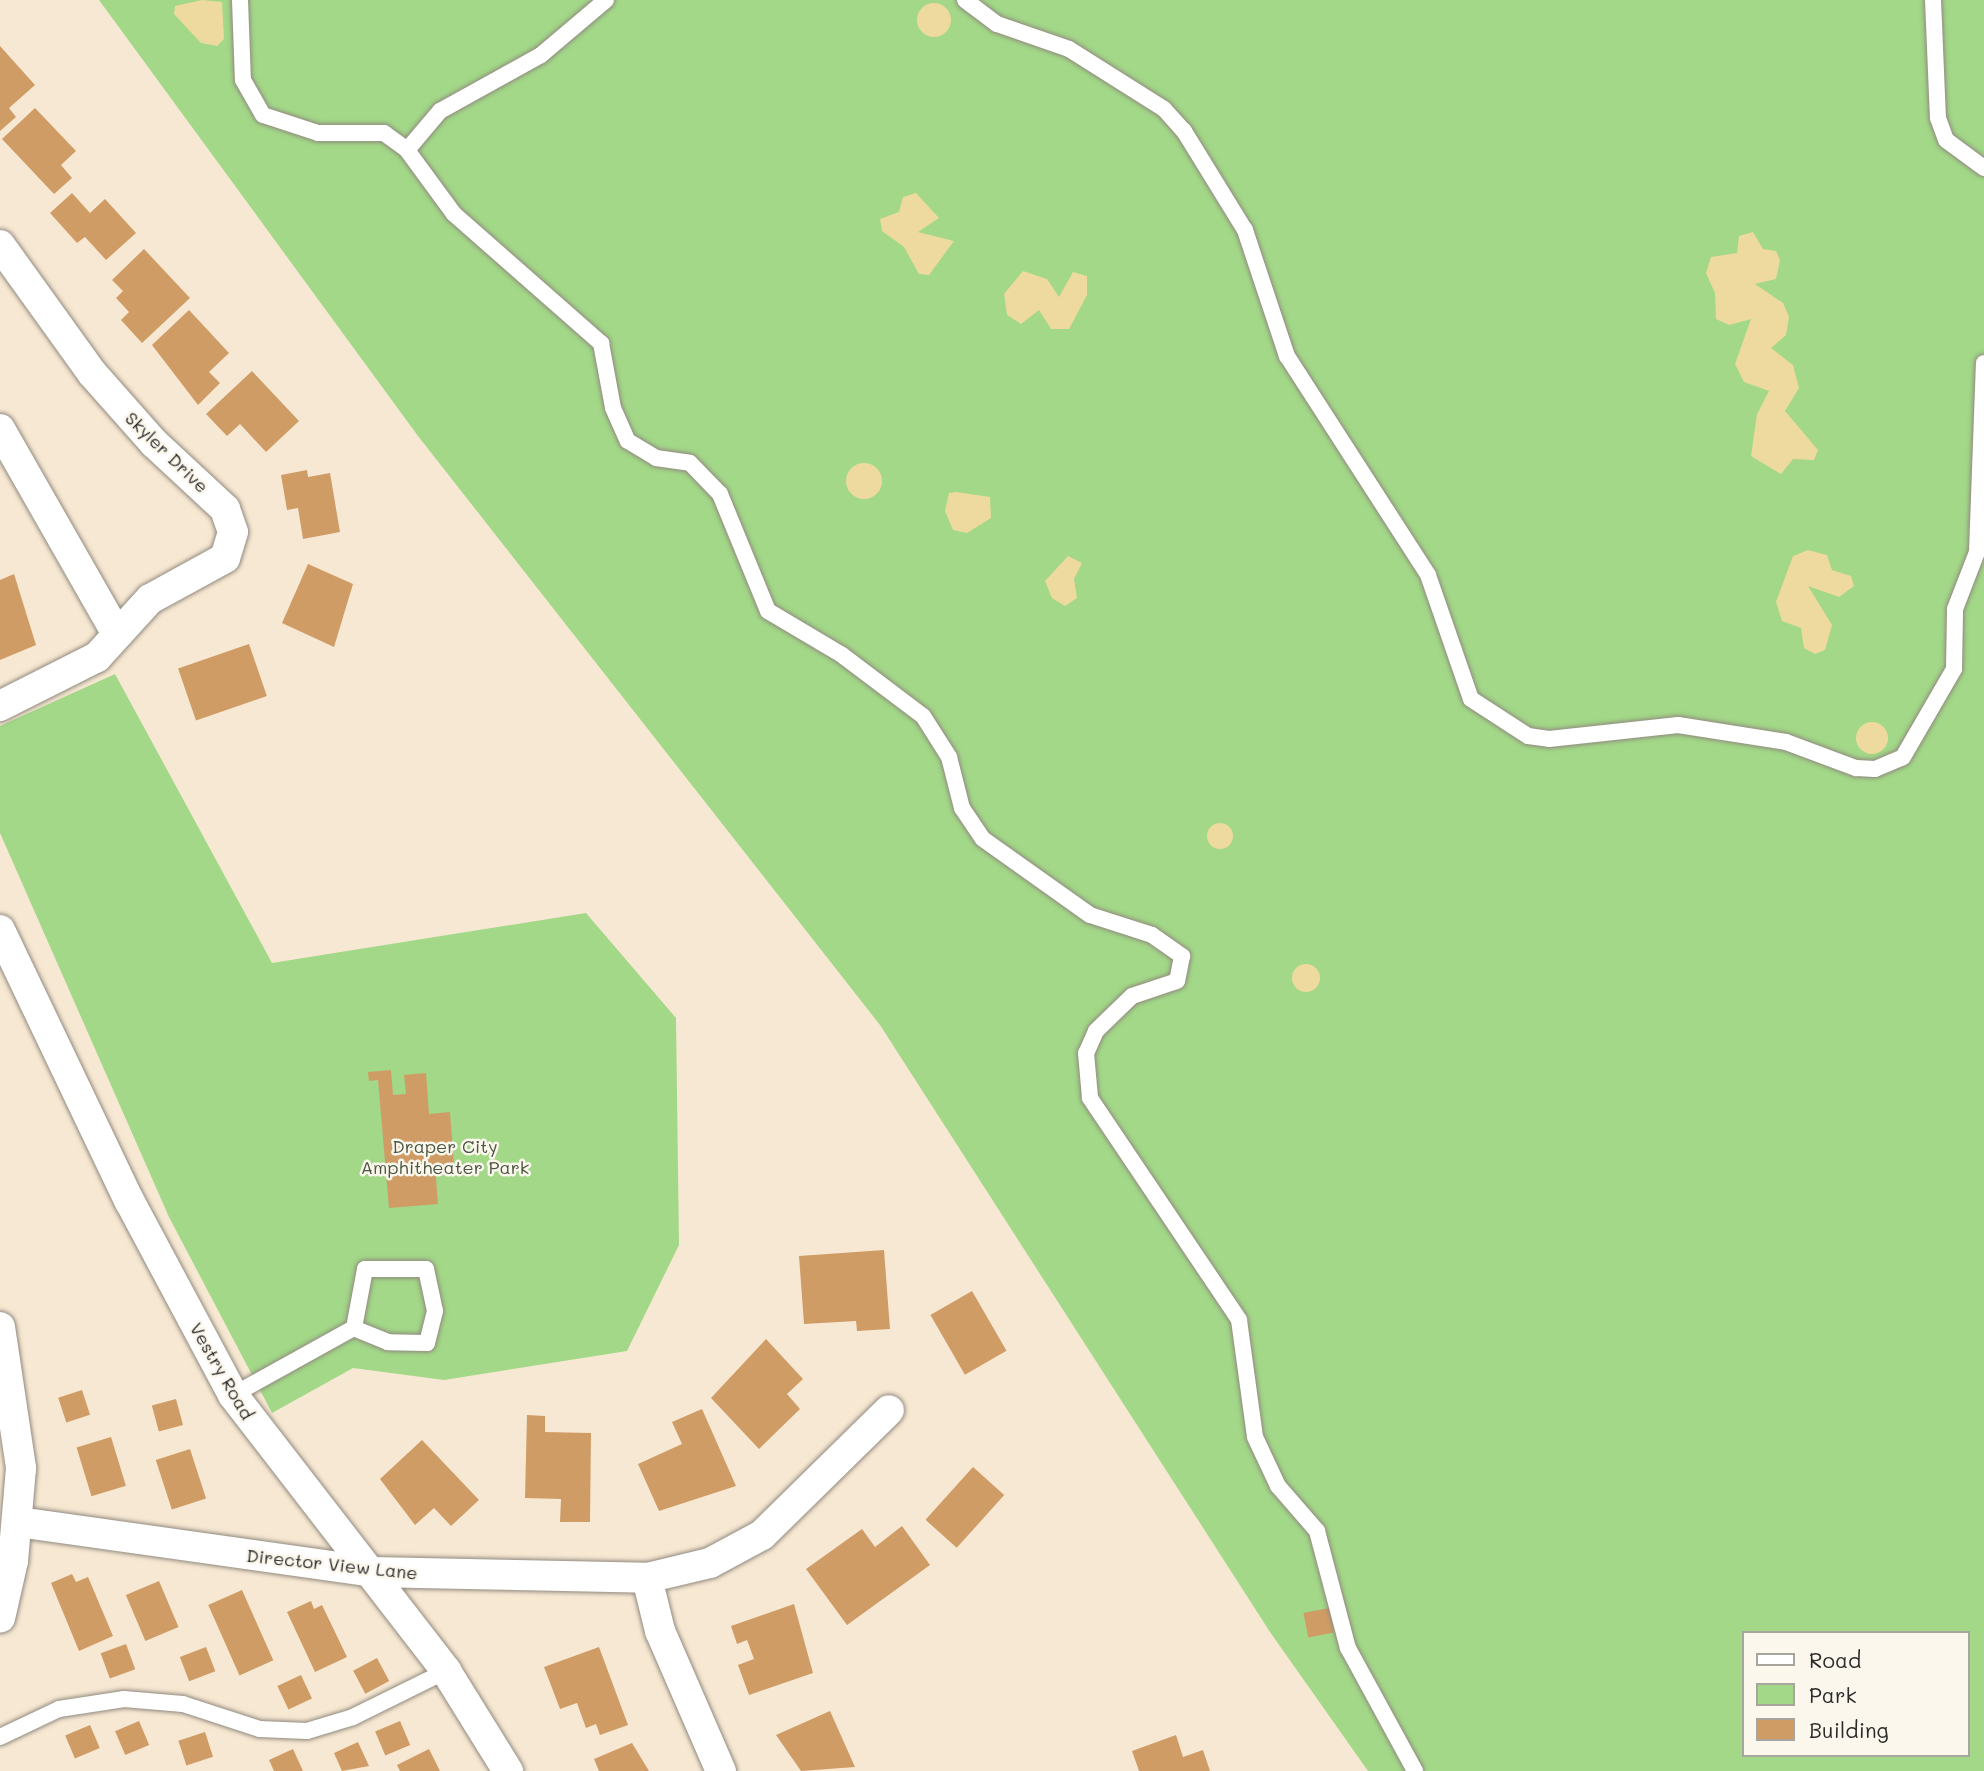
<!DOCTYPE html>
<style>
body{margin:0}
#map{position:relative;width:1984px;height:1771px;overflow:hidden;background:#f7e8d3;font-family:Mali,sans-serif}
div>[style]{position:absolute}
[style*='--x']{left:calc(var(--x)*1px);top:calc(var(--y)*1px);width:calc(var(--w)*1px);rotate:calc(var(--a)*1deg)}
.green>*{inset:0;background:#a2d888}
.sand>*{inset:0;background:#eeda9e}
.round{border-radius:50%}
.building>*{inset:0;background:#d09c65;transform-origin:0 0}
.roads{filter:drop-shadow(0 0 2px #918a7f) drop-shadow(0 0 2px #918a7f)}
.service>*{height:16px;margin:-8px;padding:0 8px;transform-origin:8px;border-radius:8px;background:#fff}
.minor>*{height:30px;margin:-15px;padding:0 15px;transform-origin:15px;border-radius:15px;background:#fff}
span{translate:-50% -50%;white-space:nowrap;text-align:center;line-height:1.15;-webkit-text-stroke:5px #fbf7ec;paint-order:stroke}
.street-label{font-size:18px;color:#2b2b2b}
.park-label{font-size:18px;color:#495642}
.legend{position:absolute;left:1742px;top:1631px;width:228px;height:126px;box-sizing:border-box;background:#fbf7ec;border:2px solid #a8a59f;margin:0;padding:9px 12px;list-style:none;font-size:21px;color:#2b2b2b}
.legend li{display:flex;align-items:center;gap:14px;height:35px}
.legend b{width:35px;border:2px solid #a8a59f}
</style>
<div id="map">
<div class="green">
<i style="clip-path:polygon(evenodd,99px 0,1984px 0,1984px 1771px,1368px 1771px,1270px 1632px,880px 1025px,418px 436px,99px 0,1744px 1633px,1968px 1633px,1968px 1755px,1744px 1755px,1744px 1633px)"></i>
<i style="clip-path:polygon(115px 674px,272px 963px,586px 913px,676px 1018px,679px 1245px,627px 1351px,444px 1380px,353px 1368px,272px 1413px,169px 1217px,0 833px,0 726px)"></i>
</div>
<div class="sand">
<i style="clip-path:polygon(202px 0,222px 2px,224px 39px,217px 46px,201px 43px,174px 14px,175px 6px)"></i>
<i class="round" style="left:917px;top:3px;width:34px;height:34px"></i>
<i style="clip-path:polygon(916px 193px,939px 218px,918px 232px,954px 241px,929px 275px,919px 274px,904px 247px,882px 231px,880px 219px,899px 212px,903px 197px)"></i>
<i style="clip-path:polygon(1753px 232px,1763px 249px,1776px 251px,1780px 260px,1776px 279px,1755px 284px,1783px 303px,1789px 317px,1786px 335px,1771px 348px,1793px 365px,1799px 388px,1785px 411px,1818px 450px,1814px 460px,1793px 459px,1781px 474px,1751px 456px,1757px 414px,1769px 391px,1744px 382px,1735px 364px,1751px 319px,1729px 325px,1716px 319px,1715px 293px,1706px 273px,1711px 257px,1737px 253px,1739px 236px)"></i>
<i style="clip-path:polygon(1023px 271px,1047px 279px,1059px 297px,1073px 272px,1087px 276px,1087px 295px,1069px 329px,1051px 329px,1039px 310px,1021px 324px,1007px 315px,1004px 294px)"></i>
<i class="round" style="left:846px;top:463px;width:36px;height:36px"></i>
<i style="clip-path:polygon(956px 492px,990px 497px,991px 518px,967px 533px,953px 530px,945px 511px,949px 493px)"></i>
<i style="clip-path:polygon(1808px 550px,1827px 555px,1832px 570px,1851px 576px,1854px 586px,1839px 597px,1808px 586px,1832px 625px,1825px 650px,1815px 654px,1804px 648px,1801px 628px,1782px 621px,1776px 602px,1793px 556px)"></i>
<i style="clip-path:polygon(1068px 556px,1082px 563px,1074px 579px,1077px 598px,1065px 606px,1052px 598px,1045px 581px)"></i>
<i class="round" style="left:1856px;top:722px;width:32px;height:32px"></i>
<i class="round" style="left:1207px;top:823px;width:26px;height:26px"></i>
<i class="round" style="left:1292px;top:964px;width:28px;height:28px"></i>
</div>
<div class="building">
<i style="clip-path:polygon(0 46px,35px 85px,9px 108px,16px 117px,0 131px)"></i>
<i style="clip-path:polygon(35px 108px,76px 151px,61px 165px,72px 178px,54px 194px,2px 139px)"></i>
<i style="clip-path:polygon(72px 193px,90px 213px,105px 199px,136px 233px,106px 260px,85px 237px,77px 243px,50px 213px)"></i>
<i style="clip-path:polygon(144px 249px,190px 298px,142px 343px,121px 320px,129px 312px,116px 298px,123px 291px,112px 280px)"></i>
<i style="clip-path:polygon(189px 310px,229px 353px,209px 372px,220px 383px,198px 405px,152px 345px)"></i>
<i style="clip-path:polygon(252px 371px,299px 421px,266px 452px,240px 424px,227px 436px,206px 414px)"></i>
<i style="clip-path:polygon(307px 470px,308px 477px,330px 473px,340px 532px,303px 539px,298px 508px,287px 510px,281px 475px)"></i>
<i style="clip-path:polygon(308px 564px,353px 584px,334px 647px,282px 623px)"></i>
<i style="clip-path:polygon(14px 574px,36px 645px,0 660px,0 580px)"></i>
<i style="left:249px;top:644px;width:55px;height:75px;rotate:71deg"></i>
<i style="clip-path:polygon(391px 1070px,393px 1095px,406px 1094px,404px 1075px,426px 1073px,429px 1114px,450px 1112px,454px 1165px,435px 1166px,438px 1204px,389px 1208px,378px 1080px,369px 1081px,368px 1072px)"></i>
<i style="clip-path:polygon(884px 1250px,890px 1329px,857px 1331px,856px 1321px,804px 1324px,799px 1256px)"></i>
<i style="left:972px;top:1291px;width:69px;height:48px;rotate:60deg"></i>
<i style="clip-path:polygon(766px 1339px,803px 1379px,787px 1394px,800px 1409px,759px 1449px,711px 1398px)"></i>
<i style="left:82px;top:1390px;width:26px;height:25px;rotate:72deg"></i>
<i style="left:176px;top:1399px;width:27px;height:25px;rotate:75deg"></i>
<i style="clip-path:polygon(702px 1409px,736px 1486px,659px 1511px,638px 1464px,682px 1444px,672px 1422px)"></i>
<i style="clip-path:polygon(527px 1415px,545px 1416px,545px 1432px,591px 1433px,590px 1522px,560px 1522px,561px 1499px,525px 1498px)"></i>
<i style="left:111px;top:1437px;width:51px;height:36px;rotate:73deg"></i>
<i style="clip-path:polygon(422px 1440px,479px 1500px,451px 1526px,434px 1508px,415px 1525px,380px 1479px)"></i>
<i style="left:190px;top:1449px;width:52px;height:36px;rotate:72deg"></i>
<i style="left:973px;top:1467px;width:42px;height:71px;rotate:42deg"></i>
<i style="clip-path:polygon(902px 1526px,930px 1565px,847px 1625px,806px 1569px,862px 1529px,875px 1547px)"></i>
<i style="clip-path:polygon(72px 1574px,76px 1582px,88px 1577px,113px 1636px,79px 1651px,51px 1583px)"></i>
<i style="left:159px;top:1581px;width:50px;height:36px;rotate:67deg"></i>
<i style="left:242px;top:1590px;width:77px;height:37px;rotate:66deg"></i>
<i style="clip-path:polygon(311px 1601px,314px 1609px,322px 1605px,347px 1657px,315px 1672px,287px 1612px)"></i>
<i style="clip-path:polygon(794px 1604px,813px 1673px,749px 1695px,738px 1665px,754px 1659px,747px 1640px,737px 1644px,731px 1626px)"></i>
<i style="left:1329px;top:1608px;width:25px;height:26px;rotate:79deg"></i>
<i style="left:126px;top:1644px;width:27px;height:27px;rotate:70deg"></i>
<i style="left:206px;top:1647px;width:26px;height:28px;rotate:69deg"></i>
<i style="clip-path:polygon(599px 1647px,628px 1725px,600px 1735px,596px 1724px,586px 1728px,577px 1703px,560px 1709px,544px 1667px)"></i>
<i style="left:377px;top:1658px;width:26px;height:27px;rotate:62deg"></i>
<i style="left:301px;top:1675px;width:26px;height:26px;rotate:65deg"></i>
<i style="clip-path:polygon(830px 1711px,855px 1767px,801px 1771px,776px 1735px)"></i>
<i style="left:139px;top:1721px;width:26px;height:26px;rotate:67deg"></i>
<i style="left:400px;top:1721px;width:26px;height:27px;rotate:67deg"></i>
<i style="left:90px;top:1725px;width:25px;height:27px;rotate:67deg"></i>
<i style="left:205px;top:1732px;width:26px;height:28px;rotate:72deg"></i>
<i style="clip-path:polygon(1176px 1735px,1183px 1757px,1203px 1750px,1210px 1771px,1139px 1771px,1132px 1751px)"></i>
<i style="clip-path:polygon(358px 1742px,369px 1766px,342px 1771px,334px 1753px)"></i>
<i style="clip-path:polygon(632px 1743px,649px 1771px,599px 1771px,594px 1759px)"></i>
<i style="clip-path:polygon(293px 1749px,303px 1771px,274px 1771px,269px 1760px)"></i>
<i style="clip-path:polygon(429px 1749px,440px 1771px,400px 1771px,397px 1765px)"></i>
</div>
<div class="roads">
<div class="service">
<i style="--x:240;--y:0;--w:80;--a:87.9"></i>
<i style="--x:243;--y:80;--w:40;--a:60.3"></i>
<i style="--x:263;--y:115;--w:58;--a:18.1"></i>
<i style="--x:318;--y:133;--w:66;--a:0"></i>
<i style="--x:384;--y:133;--w:29;--a:36"></i>
<i style="--x:407;--y:150;--w:79;--a:53.7"></i>
<i style="--x:454;--y:214;--w:196;--a:41.3"></i>
<i style="--x:601;--y:343;--w:66;--a:79.5"></i>
<i style="--x:613;--y:408;--w:36;--a:66"></i>
<i style="--x:628;--y:441;--w:33;--a:31"></i>
<i style="--x:656;--y:458;--w:34;--a:8"></i>
<i style="--x:690;--y:463;--w:43;--a:45.9"></i>
<i style="--x:720;--y:494;--w:126;--a:67.7"></i>
<i style="--x:768;--y:611;--w:86;--a:30.7"></i>
<i style="--x:842;--y:655;--w:101;--a:37"></i>
<i style="--x:923;--y:716;--w:49;--a:57.6"></i>
<i style="--x:949;--y:757;--w:53;--a:75.7"></i>
<i style="--x:962;--y:808;--w:37;--a:56"></i>
<i style="--x:983;--y:839;--w:131;--a:35.4"></i>
<i style="--x:1090;--y:915;--w:65;--a:17.9"></i>
<i style="--x:1152;--y:935;--w:37;--a:35"></i>
<i style="--x:1182;--y:956;--w:25;--a:101"></i>
<i style="--x:1177;--y:981;--w:47;--a:161.6"></i>
<i style="--x:1132;--y:996;--w:50;--a:135.8"></i>
<i style="--x:1096;--y:1031;--w:24;--a:114"></i>
<i style="--x:1086;--y:1053;--w:45;--a:84.9"></i>
<i style="--x:1090;--y:1098;--w:267;--a:56.1"></i>
<i style="--x:1239;--y:1320;--w:118;--a:82.2"></i>
<i style="--x:1255;--y:1437;--w:54;--a:64.9"></i>
<i style="--x:1278;--y:1486;--w:60;--a:49.1"></i>
<i style="--x:1317;--y:1531;--w:121;--a:75.2"></i>
<i style="--x:1348;--y:1648;--w:140;--a:61.4"></i>
<i style="--x:965;--y:0;--w:40;--a:37"></i>
<i style="--x:997;--y:24;--w:76;--a:19.1"></i>
<i style="--x:1069;--y:49;--w:112;--a:32.3"></i>
<i style="--x:1164;--y:109;--w:30;--a:48"></i>
<i style="--x:1184;--y:131;--w:116;--a:58.4"></i>
<i style="--x:1245;--y:230;--w:133;--a:71.6"></i>
<i style="--x:1287;--y:356;--w:260;--a:57.2"></i>
<i style="--x:1428;--y:575;--w:131;--a:70.9"></i>
<i style="--x:1471;--y:699;--w:68;--a:33"></i>
<i style="--x:1528;--y:736;--w:21;--a:8"></i>
<i style="--x:1549;--y:739;--w:130;--a:-6.2"></i>
<i style="--x:1678;--y:725;--w:109;--a:8.9"></i>
<i style="--x:1786;--y:742;--w:75;--a:20.4"></i>
<i style="--x:1856;--y:768;--w:19;--a:3"></i>
<i style="--x:1875;--y:769;--w:30;--a:-23"></i>
<i style="--x:1903;--y:757;--w:102;--a:-59.9"></i>
<i style="--x:1954;--y:669;--w:60;--a:-89"></i>
<i style="--x:1955;--y:609;--w:61;--a:-68.9"></i>
<i style="--x:1977;--y:552;--w:189;--a:-87.9"></i>
<i style="--x:1933;--y:0;--w:118;--a:87.6"></i>
<i style="--x:1938;--y:118;--w:23;--a:70"></i>
<i style="--x:1946;--y:140;--w:47;--a:36.4"></i>
<i style="--x:407;--y:150;--w:51;--a:-49.8"></i>
<i style="--x:440;--y:111;--w:115;--a:-29"></i>
<i style="--x:541;--y:55;--w:85;--a:-40.2"></i>
<i style="--x:233;--y:1395;--w:138;--a:-29"></i>
<i style="--x:354;--y:1328;--w:60;--a:-79.4"></i>
<i style="--x:365;--y:1269;--w:61;--a:0"></i>
<i style="--x:426;--y:1269;--w:43;--a:77.9"></i>
<i style="--x:435;--y:1311;--w:33;--a:104"></i>
<i style="--x:427;--y:1343;--w:39;--a:-179"></i>
<i style="--x:388;--y:1342;--w:37;--a:-158"></i>
<i style="--x:0;--y:1737;--w:65;--a:-25.4"></i>
<i style="--x:59;--y:1709;--w:66;--a:-8.7"></i>
<i style="--x:124;--y:1699;--w:59;--a:4.8"></i>
<i style="--x:183;--y:1704;--w:81;--a:18"></i>
<i style="--x:260;--y:1729;--w:47;--a:2.4"></i>
<i style="--x:307;--y:1731;--w:48;--a:-16.9"></i>
<i style="--x:353;--y:1717;--w:104;--a:-26.3"></i>
</div>
<div class="minor">
<i style="--x:0;--y:245;--w:158;--a:54.3"></i>
<i style="--x:92;--y:373;--w:94;--a:48.5"></i>
<i style="--x:154;--y:443;--w:97;--a:42.9"></i>
<i style="--x:225;--y:509;--w:24;--a:71"></i>
<i style="--x:233;--y:532;--w:27;--a:107"></i>
<i style="--x:225;--y:558;--w:85;--a:151.3"></i>
<i style="--x:150;--y:599;--w:79;--a:132.4"></i>
<i style="--x:97;--y:657;--w:109;--a:153.2"></i>
<i style="--x:0;--y:429;--w:234;--a:60.3"></i>
<i style="--x:0;--y:930;--w:301;--a:64.5"></i>
<i style="--x:130;--y:1202;--w:219;--a:61.9"></i>
<i style="--x:233;--y:1395;--w:349;--a:52.3"></i>
<i style="--x:446;--y:1671;--w:118;--a:58.2"></i>
<i style="--x:0;--y:1327;--w:143;--a:81.5"></i>
<i style="--x:21;--y:1468;--w:93;--a:94.9"></i>
<i style="--x:13;--y:1561;--w:58;--a:102.8"></i>
<i style="--x:18;--y:1522;--w:358;--a:8"></i>
<i style="--x:372;--y:1572;--w:275;--a:1.2"></i>
<i style="--x:647;--y:1578;--w:65;--a:-13.4"></i>
<i style="--x:710;--y:1563;--w:59;--a:-28.3"></i>
<i style="--x:762;--y:1535;--w:178;--a:-44.5"></i>
<i style="--x:647;--y:1578;--w:55;--a:76.2"></i>
<i style="--x:660;--y:1631;--w:153;--a:66.5"></i>
</div>
</div>
<div class="street-label">
<span style="left:167px;top:452px;rotate:44deg">Skyler Drive</span>
<span style="left:222px;top:1371px;rotate:60deg">Vestry Road</span>
<span style="left:332px;top:1564px;rotate:6deg">Director View Lane</span>
</div>
<div class="park-label">
<span style="left:445px;top:1157px">Draper City<br>Amphitheater Park</span>
</div>
<ul class="legend">
<li><b style="height:9px;background:#fff"></b>Road</li>
<li><b style="height:19px;background:#a2d888"></b>Park</li>
<li><b style="height:19px;background:#d09c65"></b>Building</li>
</ul>
</div>
